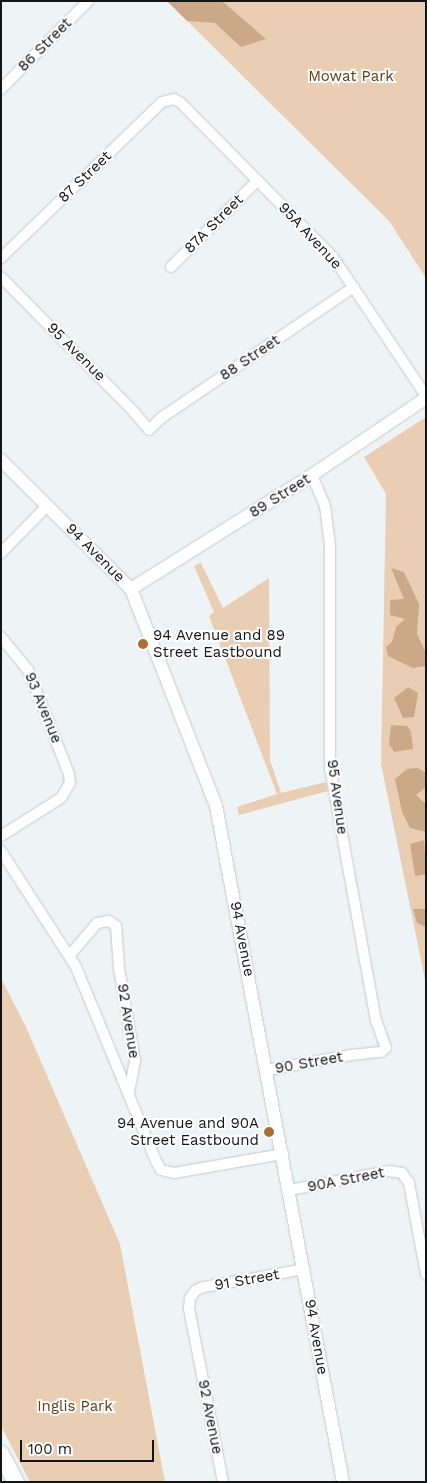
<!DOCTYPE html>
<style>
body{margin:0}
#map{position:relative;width:427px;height:1483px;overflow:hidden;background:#eef4f6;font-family:"Work Sans",sans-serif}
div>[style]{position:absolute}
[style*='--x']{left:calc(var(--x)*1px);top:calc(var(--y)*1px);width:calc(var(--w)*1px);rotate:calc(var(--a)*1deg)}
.green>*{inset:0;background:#eaceb4}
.forest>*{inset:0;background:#cba888}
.roads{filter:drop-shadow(0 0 1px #c4cacc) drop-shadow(0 0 1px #c4cacc)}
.minor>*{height:10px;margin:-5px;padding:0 5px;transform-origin:5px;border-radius:5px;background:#fff}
.tertiary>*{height:12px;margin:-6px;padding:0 6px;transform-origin:6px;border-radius:6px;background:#fff}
.primary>*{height:16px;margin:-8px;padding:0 8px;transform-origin:8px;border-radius:8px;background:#fff}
.dots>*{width:14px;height:14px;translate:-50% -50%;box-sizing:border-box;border:2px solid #fff;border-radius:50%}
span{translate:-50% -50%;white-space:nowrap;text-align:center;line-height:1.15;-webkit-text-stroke:4px #fff;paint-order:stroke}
.street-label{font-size:15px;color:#121415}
.park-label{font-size:15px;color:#5f3c15}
.poi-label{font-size:15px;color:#121415}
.left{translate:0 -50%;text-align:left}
.right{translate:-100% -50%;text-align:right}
.frame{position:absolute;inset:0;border:2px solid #121415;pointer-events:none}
.scale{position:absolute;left:20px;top:1440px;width:134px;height:22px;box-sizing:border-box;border:2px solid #121415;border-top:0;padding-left:6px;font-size:15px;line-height:18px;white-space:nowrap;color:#121415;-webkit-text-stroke:4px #fff;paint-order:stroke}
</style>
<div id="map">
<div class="green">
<i style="clip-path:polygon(167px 1px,426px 1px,426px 278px,389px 221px)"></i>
<i style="clip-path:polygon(426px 417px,426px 985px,381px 764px,386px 494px,364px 457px)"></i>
<i style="clip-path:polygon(201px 563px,223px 608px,269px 578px,270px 760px,281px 793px,326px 782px,328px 791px,239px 815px,237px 807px,277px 794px,209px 616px,214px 612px,194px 566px)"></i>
<i style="clip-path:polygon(1px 978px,26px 1027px,120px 1244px,165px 1482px,30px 1482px,1px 1426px)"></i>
</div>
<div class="forest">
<i style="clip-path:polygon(167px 1px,222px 1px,266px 39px,241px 47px,215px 23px,187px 21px)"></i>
<i style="clip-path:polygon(391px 568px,404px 572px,419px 604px,417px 634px,426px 653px,426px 666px,413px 668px,388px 656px,386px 647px,392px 642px,396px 627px,405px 619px,390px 615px,390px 600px,404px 599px)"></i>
<i style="clip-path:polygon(408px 687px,418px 693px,414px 717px,403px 718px,394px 698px)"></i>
<i style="clip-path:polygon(391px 725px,407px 726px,411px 731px,413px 749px,394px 752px,389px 744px)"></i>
<i style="clip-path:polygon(418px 768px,426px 773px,426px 787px,416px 795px,426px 804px,426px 832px,410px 828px,402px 812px,395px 779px,407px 769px)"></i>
<i style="clip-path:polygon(424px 840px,426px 874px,415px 876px,410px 844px)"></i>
<i style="clip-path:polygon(413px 909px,426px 909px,426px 927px,417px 923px)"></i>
</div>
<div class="roads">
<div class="minor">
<i style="--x:1;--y:89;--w:124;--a:-45.3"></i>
<i style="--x:1;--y:258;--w:224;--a:-44.1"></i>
<i style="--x:162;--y:102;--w:12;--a:-14"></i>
<i style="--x:174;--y:99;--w:8;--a:30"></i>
<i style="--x:181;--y:103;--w:216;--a:45.4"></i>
<i style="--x:333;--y:257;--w:167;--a:56.2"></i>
<i style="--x:171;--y:267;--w:122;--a:-45"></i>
<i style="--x:1;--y:277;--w:190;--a:45.4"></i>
<i style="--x:134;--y:412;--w:23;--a:50"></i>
<i style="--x:149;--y:430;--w:17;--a:-45"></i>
<i style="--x:161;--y:418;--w:233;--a:-34.2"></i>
<i style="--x:1;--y:553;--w:66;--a:-45.6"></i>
<i style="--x:1;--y:637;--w:43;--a:50.7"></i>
<i style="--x:28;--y:670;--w:112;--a:68.5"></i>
<i style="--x:69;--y:774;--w:9;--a:84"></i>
<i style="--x:70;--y:783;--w:17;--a:121"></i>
<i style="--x:61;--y:798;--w:71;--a:147.7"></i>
<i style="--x:1;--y:851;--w:138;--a:57.1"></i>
<i style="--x:76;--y:967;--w:210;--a:67.6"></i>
<i style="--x:156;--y:1161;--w:10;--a:61"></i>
<i style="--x:161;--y:1170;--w:13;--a:13"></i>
<i style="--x:174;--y:1173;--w:111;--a:-9.9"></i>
<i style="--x:70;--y:955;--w:42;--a:-49.8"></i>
<i style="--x:97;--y:923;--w:12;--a:-9"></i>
<i style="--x:109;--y:921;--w:9;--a:36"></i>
<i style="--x:116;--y:926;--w:42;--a:85.9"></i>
<i style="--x:119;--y:968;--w:94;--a:80.2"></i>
<i style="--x:135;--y:1061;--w:31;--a:101"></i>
<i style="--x:267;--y:1070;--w:85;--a:-10.1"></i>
<i style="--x:351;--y:1055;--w:30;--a:-6"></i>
<i style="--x:381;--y:1052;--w:6;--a:-39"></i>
<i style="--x:386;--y:1048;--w:29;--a:-110"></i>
<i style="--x:376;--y:1021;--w:256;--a:-100.3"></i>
<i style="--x:330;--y:769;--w:223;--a:-90"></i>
<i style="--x:330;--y:546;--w:40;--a:-97.1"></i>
<i style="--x:325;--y:506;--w:34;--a:-113"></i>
<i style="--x:290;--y:1190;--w:101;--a:-10.9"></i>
<i style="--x:389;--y:1171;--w:13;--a:9"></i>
<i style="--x:402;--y:1173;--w:12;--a:55"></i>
<i style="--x:409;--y:1183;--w:93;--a:79.4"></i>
<i style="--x:223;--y:1482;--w:177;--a:-101.1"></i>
<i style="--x:189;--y:1308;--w:10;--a:-84"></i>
<i style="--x:190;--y:1298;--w:10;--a:-53"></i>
<i style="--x:196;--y:1290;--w:9;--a:-21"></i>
<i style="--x:204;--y:1287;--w:102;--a:-10.2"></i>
</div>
<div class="tertiary">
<i style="--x:1;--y:460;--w:183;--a:44.8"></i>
<i style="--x:131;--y:589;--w:233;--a:68.6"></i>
<i style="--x:216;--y:806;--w:688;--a:79.36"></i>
<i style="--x:131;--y:589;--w:214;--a:-32.2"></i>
<i style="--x:312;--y:475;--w:138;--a:-34"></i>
</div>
<div class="primary">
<i style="--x:1;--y:1454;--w:32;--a:62"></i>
</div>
</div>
<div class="dots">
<i style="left:143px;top:644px;background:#aa6f30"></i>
<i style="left:269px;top:1132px;background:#aa6f30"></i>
</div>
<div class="street-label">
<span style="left:45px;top:45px;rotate:-45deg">86 Street</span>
<span style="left:85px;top:177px;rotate:-44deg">87 Street</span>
<span style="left:214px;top:224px;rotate:-45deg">87A Street</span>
<span style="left:310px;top:236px;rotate:47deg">95A Avenue</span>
<span style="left:76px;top:352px;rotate:45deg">95 Avenue</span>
<span style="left:250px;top:358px;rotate:-34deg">88 Street</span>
<span style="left:280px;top:496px;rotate:-32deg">89 Street</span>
<span style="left:95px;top:553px;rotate:45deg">94 Avenue</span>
<span style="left:43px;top:708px;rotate:68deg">93 Avenue</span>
<span style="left:337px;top:797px;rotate:82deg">95 Avenue</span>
<span style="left:242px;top:939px;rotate:79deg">94 Avenue</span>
<span style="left:128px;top:1021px;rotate:81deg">92 Avenue</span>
<span style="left:309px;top:1063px;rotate:-10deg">90 Street</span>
<span style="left:346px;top:1180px;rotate:-11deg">90A Street</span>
<span style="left:247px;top:1280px;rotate:-10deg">91 Street</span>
<span style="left:316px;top:1337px;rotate:80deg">94 Avenue</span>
<span style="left:210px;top:1417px;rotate:79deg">92 Avenue</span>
</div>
<div class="park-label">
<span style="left:351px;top:77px">Mowat Park</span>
<span style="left:75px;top:1407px">Inglis Park</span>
</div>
<div class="poi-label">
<span class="left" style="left:153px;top:644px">94 Avenue and 89<br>Street Eastbound</span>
<span class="right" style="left:259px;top:1132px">94 Avenue and 90A<br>Street Eastbound</span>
</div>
<div class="frame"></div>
<div class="scale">100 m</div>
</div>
